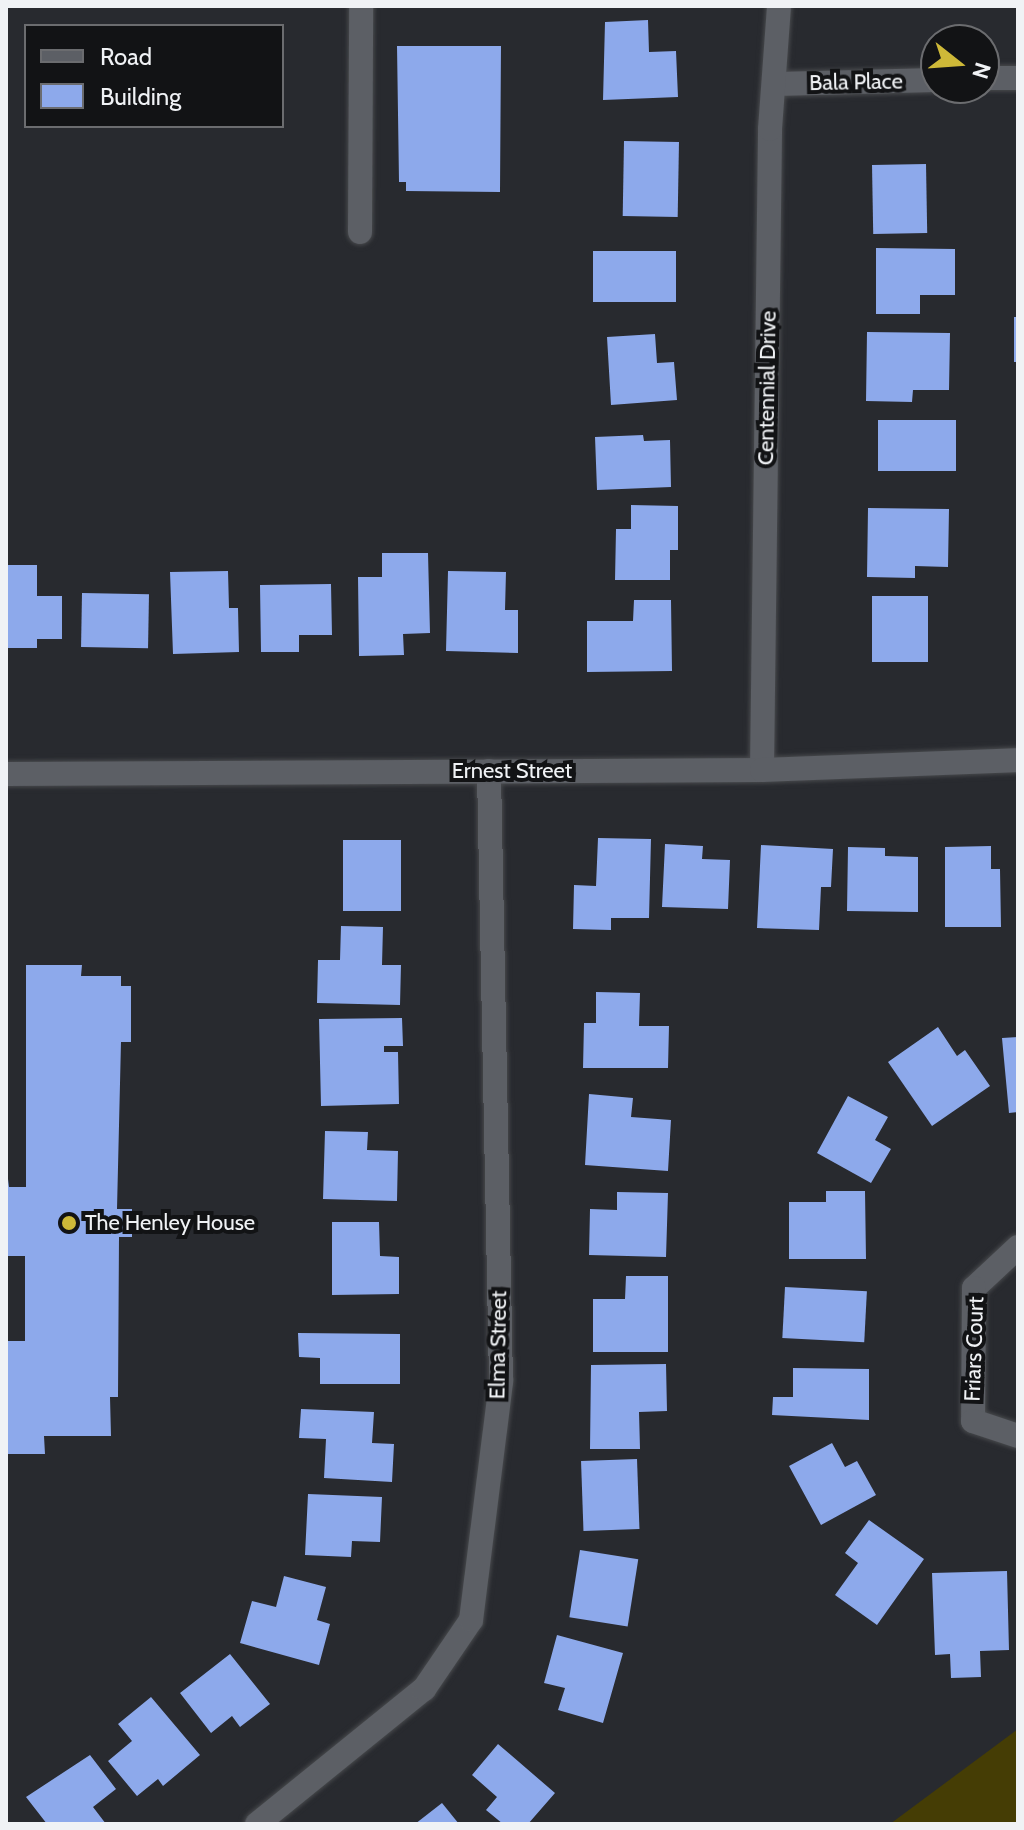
<!DOCTYPE html>
<style>
body{margin:0}
#map{position:relative;width:1024px;height:1830px;overflow:hidden;background:#282a2f;font-family:Cabin,sans-serif}
div>[style]{position:absolute}
[style*='--x']{left:calc(var(--x)*1px);top:calc(var(--y)*1px);width:calc(var(--w)*1px);rotate:calc(var(--a)*1deg)}
.green>*{inset:0;background:#453d05}
.building>*{inset:0;background:#8da9eb;transform-origin:0 0}
.roads{filter:drop-shadow(0 0 2px #47494c) drop-shadow(0 0 2px #47494c)}
.minor>*{height:24px;margin:-12px;padding:0 12px;transform-origin:12px;border-radius:12px;background:#5c5f65}
.dots>*{width:22px;height:22px;translate:-50% -50%;box-sizing:border-box;border:4px solid #121315;border-radius:50%}
span{translate:-50% -50%;white-space:nowrap;text-align:center;line-height:1.15;-webkit-text-stroke:8px #121315;paint-order:stroke}
.street-label{font-size:22px;color:#f0f2f5}
.poi-label{font-size:22px;color:#f0f2f5}
.left{translate:0 -50%;text-align:left}
.frame{position:absolute;inset:0;border:8px solid #f0f2f5;pointer-events:none}
.legend{position:absolute;left:24px;top:24px;width:260px;height:104px;box-sizing:border-box;background:#121315;border:2px solid #6b6c6f;margin:0;padding:10px 14px;list-style:none;font-size:24px;color:#f0f2f5}
.legend li{display:flex;align-items:center;gap:16px;height:40px}
.legend b{width:40px;border:2px solid #6b6c6f}
.north{position:absolute;left:920px;top:24px;width:80px;height:80px;box-sizing:border-box;background:#121315;border:2px solid #6b6c6f;border-radius:50%;rotate:107deg;font-size:22px;font-weight:700;line-height:32px;text-align:center;color:#f0f2f5}
.north::after{content:'';display:block;margin:auto;width:28px;height:36px;background:#ceb938;clip-path:polygon(50% 0,100% 100%,50% 72%,0 100%)}
</style>
<div id="map">
<div class="green">
<i style="clip-path:polygon(1018px 1729px,1018px 1824px,890px 1824px)"></i>
</div>
<div class="building">
<i style="clip-path:polygon(648px 20px,649px 52px,676px 51px,678px 97px,603px 100px,605px 22px)"></i>
<i style="clip-path:polygon(397px 46px,501px 46px,500px 192px,406px 191px,406px 182px,399px 182px)"></i>
<i style="left:624px;top:141px;width:55px;height:75px;rotate:1deg"></i>
<i style="left:926px;top:164px;width:69px;height:54px;rotate:89deg"></i>
<i style="clip-path:polygon(876px 248px,955px 249px,955px 295px,920px 295px,920px 314px,876px 314px)"></i>
<i style="left:593px;top:251px;width:83px;height:51px"></i>
<i style="left:1014px;top:317px;width:4px;height:45px"></i>
<i style="clip-path:polygon(867px 332px,950px 333px,949px 390px,913px 390px,912px 402px,866px 401px)"></i>
<i style="clip-path:polygon(655px 334px,657px 363px,674px 362px,677px 400px,611px 405px,607px 337px)"></i>
<i style="left:878px;top:420px;width:78px;height:51px"></i>
<i style="clip-path:polygon(643px 435px,644px 441px,670px 440px,671px 487px,597px 490px,595px 437px)"></i>
<i style="clip-path:polygon(631px 505px,678px 506px,678px 550px,670px 550px,670px 580px,615px 580px,616px 529px,631px 529px)"></i>
<i style="clip-path:polygon(868px 508px,949px 509px,948px 567px,915px 566px,915px 578px,867px 577px)"></i>
<i style="clip-path:polygon(382px 553px,428px 553px,430px 633px,403px 634px,404px 655px,359px 656px,358px 577px,382px 577px)"></i>
<i style="clip-path:polygon(6px 565px,37px 565px,37px 596px,62px 596px,62px 639px,37px 639px,37px 648px,6px 648px)"></i>
<i style="clip-path:polygon(228px 571px,229px 608px,238px 608px,239px 652px,173px 654px,170px 572px)"></i>
<i style="clip-path:polygon(448px 571px,506px 572px,505px 610px,518px 610px,518px 653px,446px 651px)"></i>
<i style="clip-path:polygon(331px 584px,332px 635px,299px 635px,299px 652px,261px 652px,260px 585px)"></i>
<i style="left:82px;top:593px;width:67px;height:54px;rotate:1deg"></i>
<i style="left:872px;top:596px;width:56px;height:66px"></i>
<i style="clip-path:polygon(634px 600px,671px 600px,672px 671px,587px 672px,587px 621px,633px 621px)"></i>
<i style="clip-path:polygon(598px 838px,651px 839px,649px 918px,611px 918px,611px 930px,573px 929px,574px 885px,596px 886px)"></i>
<i style="left:343px;top:840px;width:58px;height:71px"></i>
<i style="clip-path:polygon(665px 844px,703px 846px,702px 859px,730px 860px,728px 909px,662px 907px)"></i>
<i style="clip-path:polygon(761px 845px,833px 849px,831px 887px,821px 887px,819px 930px,757px 928px)"></i>
<i style="clip-path:polygon(991px 846px,991px 869px,1000px 869px,1001px 927px,945px 927px,945px 847px)"></i>
<i style="clip-path:polygon(848px 847px,885px 848px,885px 856px,918px 857px,918px 912px,847px 911px)"></i>
<i style="clip-path:polygon(341px 926px,383px 927px,382px 965px,401px 965px,400px 1005px,317px 1003px,318px 960px,340px 960px)"></i>
<i style="clip-path:polygon(26px 965px,82px 965px,81px 976px,121px 976px,121px 986px,131px 986px,131px 1042px,121px 1042px,117px 1209px,132px 1209px,132px 1237px,119px 1237px,118px 1397px,110px 1397px,111px 1436px,44px 1436px,45px 1454px,6px 1454px,6px 1341px,25px 1341px,25px 1256px,6px 1256px,6px 1163px,9px 1187px,26px 1187px)"></i>
<i style="clip-path:polygon(596px 992px,640px 993px,639px 1026px,669px 1026px,668px 1068px,583px 1068px,584px 1023px,596px 1023px)"></i>
<i style="clip-path:polygon(402px 1018px,403px 1046px,384px 1046px,384px 1052px,398px 1052px,399px 1104px,321px 1106px,319px 1019px)"></i>
<i style="clip-path:polygon(938px 1027px,957px 1056px,965px 1050px,990px 1086px,932px 1126px,888px 1062px)"></i>
<i style="clip-path:polygon(1018px 1037px,1018px 1112px,1009px 1113px,1002px 1038px)"></i>
<i style="clip-path:polygon(589px 1094px,633px 1098px,631px 1117px,671px 1120px,668px 1171px,585px 1165px)"></i>
<i style="clip-path:polygon(848px 1096px,888px 1117px,875px 1140px,891px 1149px,871px 1183px,817px 1153px)"></i>
<i style="clip-path:polygon(325px 1131px,368px 1132px,367px 1150px,398px 1151px,397px 1201px,323px 1199px)"></i>
<i style="clip-path:polygon(826px 1191px,865px 1191px,866px 1259px,789px 1259px,789px 1202px,826px 1202px)"></i>
<i style="clip-path:polygon(617px 1192px,668px 1193px,666px 1257px,589px 1255px,590px 1209px,617px 1210px)"></i>
<i style="clip-path:polygon(332px 1222px,379px 1222px,380px 1256px,399px 1257px,399px 1294px,332px 1295px)"></i>
<i style="clip-path:polygon(626px 1276px,668px 1276px,668px 1352px,593px 1352px,593px 1299px,625px 1299px)"></i>
<i style="left:785px;top:1287px;width:82px;height:51px;rotate:3deg"></i>
<i style="clip-path:polygon(298px 1333px,400px 1334px,400px 1384px,320px 1384px,320px 1358px,299px 1357px)"></i>
<i style="clip-path:polygon(666px 1364px,667px 1411px,639px 1412px,640px 1449px,590px 1449px,591px 1365px)"></i>
<i style="clip-path:polygon(793px 1368px,869px 1369px,869px 1420px,772px 1415px,773px 1397px,793px 1397px)"></i>
<i style="clip-path:polygon(301px 1409px,374px 1412px,372px 1443px,394px 1444px,392px 1482px,324px 1478px,326px 1439px,299px 1438px)"></i>
<i style="clip-path:polygon(832px 1443px,845px 1467px,857px 1461px,876px 1495px,821px 1525px,789px 1466px)"></i>
<i style="left:637px;top:1459px;width:70px;height:56px;rotate:88deg"></i>
<i style="clip-path:polygon(308px 1494px,382px 1497px,380px 1542px,352px 1541px,351px 1557px,305px 1555px)"></i>
<i style="clip-path:polygon(869px 1520px,924px 1559px,877px 1625px,835px 1595px,858px 1563px,845px 1553px)"></i>
<i style="left:580px;top:1550px;width:59px;height:68px;rotate:9deg"></i>
<i style="clip-path:polygon(1007px 1571px,1009px 1650px,980px 1651px,981px 1677px,951px 1678px,950px 1654px,935px 1655px,932px 1573px)"></i>
<i style="clip-path:polygon(284px 1576px,326px 1587px,317px 1620px,330px 1624px,319px 1665px,240px 1643px,252px 1601px,276px 1607px)"></i>
<i style="clip-path:polygon(557px 1635px,623px 1653px,603px 1723px,558px 1710px,565px 1688px,544px 1683px)"></i>
<i style="clip-path:polygon(230px 1654px,270px 1704px,240px 1727px,232px 1716px,211px 1733px,180px 1693px)"></i>
<i style="clip-path:polygon(151px 1697px,200px 1755px,163px 1786px,158px 1779px,137px 1796px,108px 1761px,132px 1741px,118px 1724px)"></i>
<i style="clip-path:polygon(498px 1744px,555px 1793px,528px 1824px,503px 1824px,486px 1810px,497px 1797px,472px 1775px)"></i>
<i style="clip-path:polygon(90px 1755px,116px 1789px,93px 1807px,106px 1824px,47px 1824px,26px 1797px)"></i>
<i style="clip-path:polygon(442px 1803px,459px 1824px,415px 1824px)"></i>
</div>
<div class="roads">
<div class="minor">
<i style="--x:984;--y:78;--w:34;--a:0"></i>
<i style="--x:776;--y:84;--w:160;--a:-1.4"></i>
<i style="--x:360;--y:232;--w:226;--a:-89.7"></i>
<i style="--x:762;--y:770;--w:641;--a:-89.28"></i>
<i style="--x:770;--y:129;--w:123;--a:-85.8"></i>
<i style="--x:6;--y:774;--w:756;--a:-0.3"></i>
<i style="--x:762;--y:770;--w:256;--a:-2.2"></i>
<i style="--x:1018;--y:1247;--w:60;--a:137"></i>
<i style="--x:974;--y:1288;--w:133;--a:90.4"></i>
<i style="--x:973;--y:1421;--w:47;--a:18.4"></i>
<i style="--x:257;--y:1824;--w:215;--a:-39"></i>
<i style="--x:424;--y:1689;--w:83;--a:-55.7"></i>
<i style="--x:471;--y:1620;--w:241;--a:-82.8"></i>
<i style="--x:501;--y:1381;--w:610;--a:-91.13"></i>
</div>
</div>
<div class="dots">
<i style="left:69px;top:1223px;background:#ceb938"></i>
</div>
<div class="street-label">
<span style="left:856px;top:82px;rotate:-1deg">Bala Place</span>
<span style="left:767px;top:388px;rotate:-89deg">Centennial Drive</span>
<span style="left:512px;top:771px">Ernest Street</span>
<span style="left:498px;top:1345px;rotate:-89deg">Elma Street</span>
<span style="left:974px;top:1349px;rotate:-88deg">Friars Court</span>
</div>
<div class="poi-label">
<span class="left" style="left:85px;top:1223px">The Henley House</span>
</div>
<div class="frame"></div>
<ul class="legend">
<li><b style="height:10px;background:#5c5f65"></b>Road</li>
<li><b style="height:22px;background:#8da9eb"></b>Building</li>
</ul>
<div class="north">N</div>
</div>
